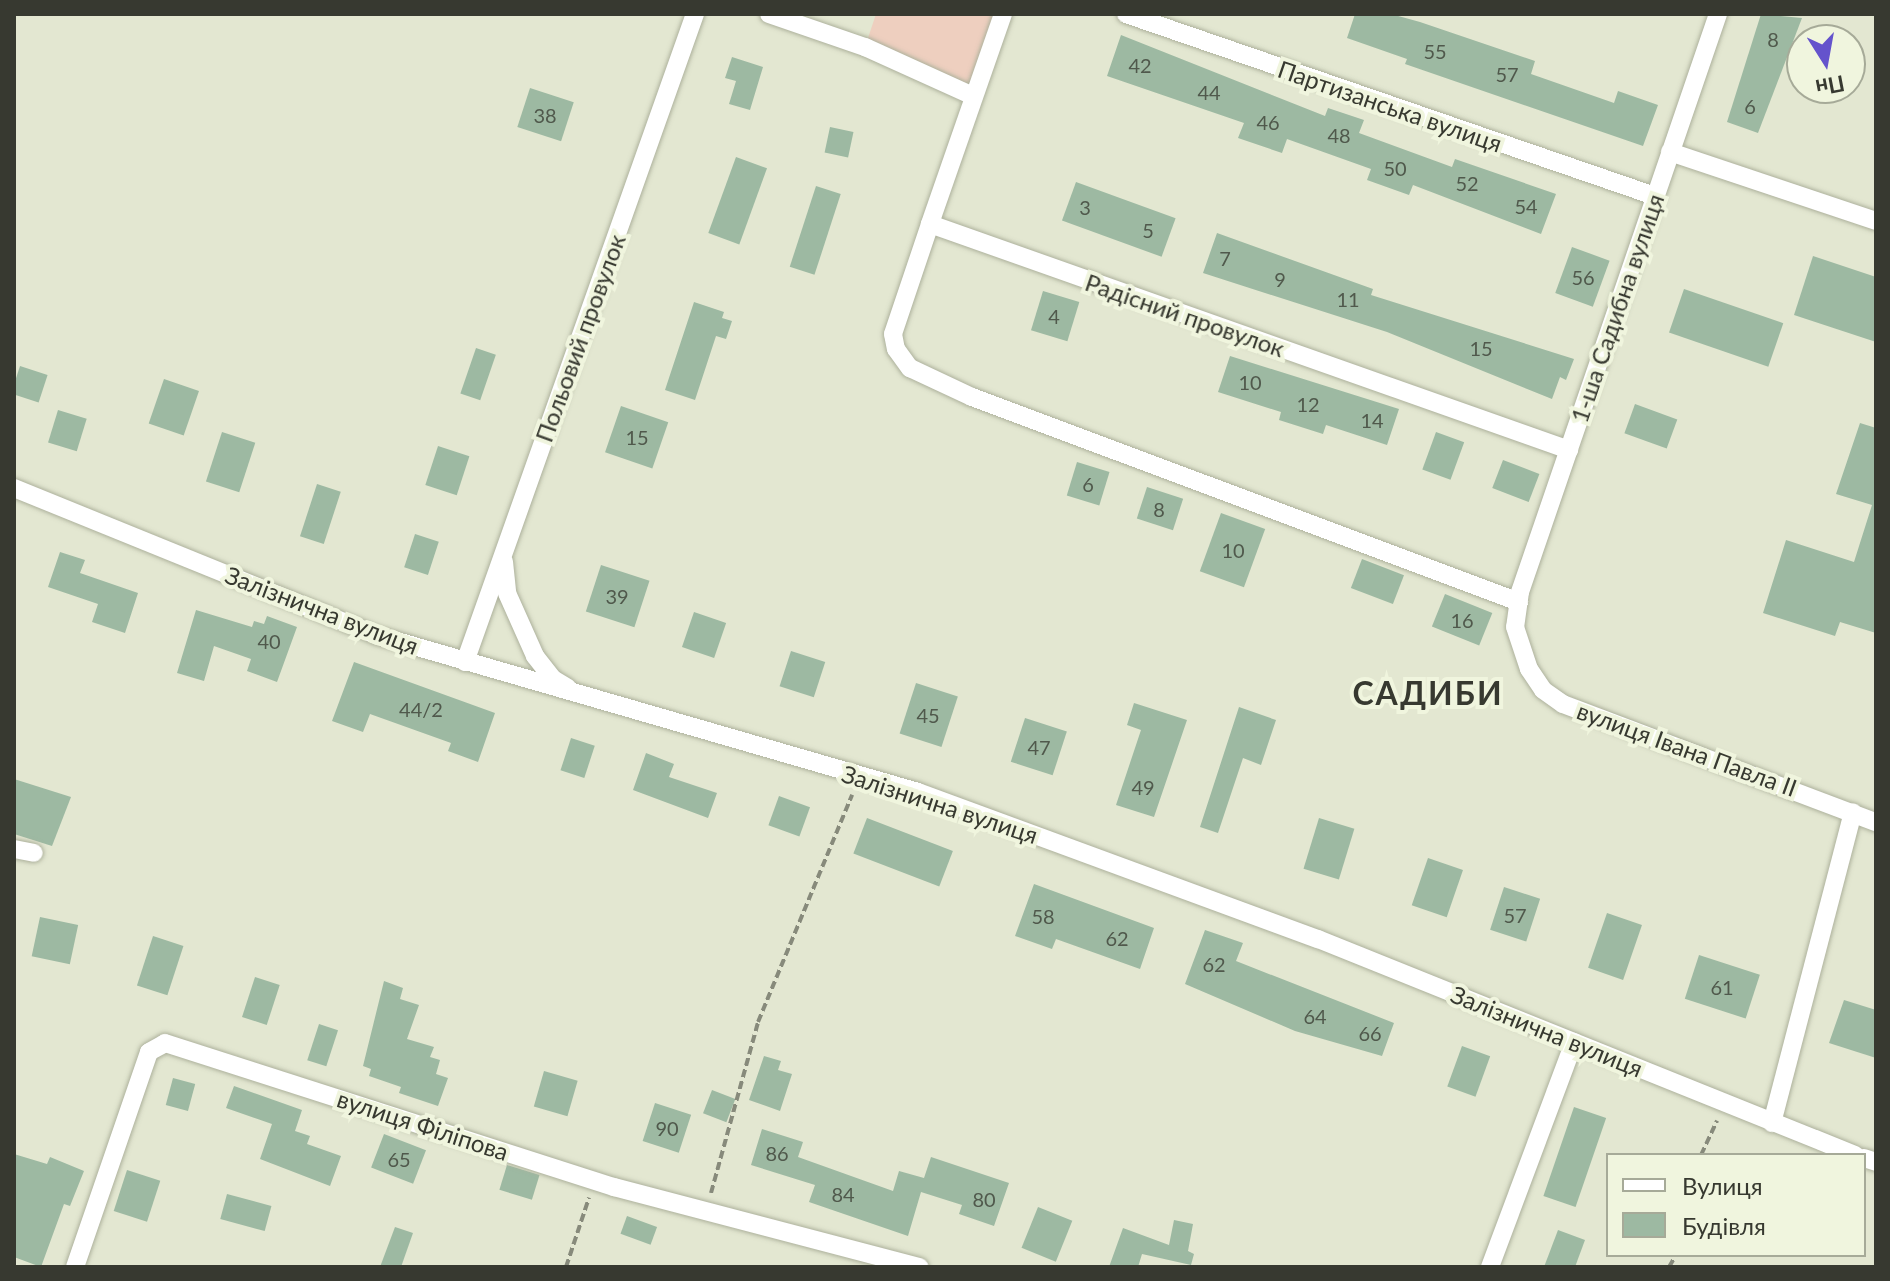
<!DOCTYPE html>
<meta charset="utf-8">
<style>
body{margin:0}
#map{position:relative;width:1890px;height:1281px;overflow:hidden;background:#e3e7d1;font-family:Lato,sans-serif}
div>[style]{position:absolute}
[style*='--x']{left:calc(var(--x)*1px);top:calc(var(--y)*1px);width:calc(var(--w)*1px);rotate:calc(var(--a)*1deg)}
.green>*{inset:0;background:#eecfbf}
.building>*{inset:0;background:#9db9a2;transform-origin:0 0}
.path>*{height:4px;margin-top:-2px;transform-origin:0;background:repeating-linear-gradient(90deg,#878a7b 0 8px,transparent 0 12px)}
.roads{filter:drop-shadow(0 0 2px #adb19c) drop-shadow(0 0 2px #adb19c)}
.street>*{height:18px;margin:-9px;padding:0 9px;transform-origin:9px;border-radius:9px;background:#fff}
span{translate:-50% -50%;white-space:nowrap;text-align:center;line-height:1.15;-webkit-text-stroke:8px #f0f5de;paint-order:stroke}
.number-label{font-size:20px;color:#50594c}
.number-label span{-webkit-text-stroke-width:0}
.street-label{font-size:24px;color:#373930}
.district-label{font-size:32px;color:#373930;font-weight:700;letter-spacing:2px}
.frame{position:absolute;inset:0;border:16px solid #373930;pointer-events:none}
.legend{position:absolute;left:1606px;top:1153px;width:260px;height:104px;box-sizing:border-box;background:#f0f5de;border:2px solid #a6aa98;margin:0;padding:10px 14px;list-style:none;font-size:24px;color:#373930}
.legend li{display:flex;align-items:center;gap:16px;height:40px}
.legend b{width:40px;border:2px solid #a6aa98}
.north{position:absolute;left:1786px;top:24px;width:80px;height:80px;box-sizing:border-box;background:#f0f5de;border:2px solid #a6aa98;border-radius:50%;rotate:169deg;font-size:22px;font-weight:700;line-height:32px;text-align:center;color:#373930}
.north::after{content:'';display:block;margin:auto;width:28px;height:36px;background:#6453cc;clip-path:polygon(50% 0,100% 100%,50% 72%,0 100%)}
</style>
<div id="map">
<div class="green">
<i style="clip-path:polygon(876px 14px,1003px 14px,971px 95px,865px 47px)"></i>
</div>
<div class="building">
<i style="clip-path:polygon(1355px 14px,1391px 14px,1420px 22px,1535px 61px,1531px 74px,1614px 103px,1618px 91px,1658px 105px,1643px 146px,1405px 64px,1407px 59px,1347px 38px)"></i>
<i style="clip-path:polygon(1761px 14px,1802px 18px,1758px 133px,1727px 122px)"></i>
<i style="clip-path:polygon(1121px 35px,1325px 116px,1328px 108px,1364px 120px,1359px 133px,1452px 167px,1455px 159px,1556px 194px,1541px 234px,1413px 185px,1409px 195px,1367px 180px,1371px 169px,1287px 139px,1282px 153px,1238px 138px,1244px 123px,1107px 76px)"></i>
<i style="clip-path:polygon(732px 57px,763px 67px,750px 110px,729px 104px,736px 81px,725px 78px)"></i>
<i style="left:530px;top:88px;width:46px;height:41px;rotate:18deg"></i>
<i style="left:830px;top:127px;width:24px;height:26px;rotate:12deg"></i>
<i style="left:736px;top:157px;width:33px;height:81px;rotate:20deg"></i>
<i style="left:1076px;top:182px;width:106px;height:41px;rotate:20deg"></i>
<i style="left:816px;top:186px;width:26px;height:85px;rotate:18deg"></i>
<i style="clip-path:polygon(1217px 233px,1373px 289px,1371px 295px,1574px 359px,1566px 380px,1560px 377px,1552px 399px,1387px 332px,1203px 273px)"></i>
<i style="left:1572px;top:247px;width:40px;height:49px;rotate:20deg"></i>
<i style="clip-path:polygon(1813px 256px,1876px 277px,1876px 342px,1794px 315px)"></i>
<i style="left:1684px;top:289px;width:105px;height:46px;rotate:19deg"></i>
<i style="left:1043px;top:291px;width:38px;height:41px;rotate:17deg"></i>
<i style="clip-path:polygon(694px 302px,724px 312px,722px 318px,732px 321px,726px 339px,716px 336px,695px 400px,665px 390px)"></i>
<i style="left:476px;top:348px;width:21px;height:48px;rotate:19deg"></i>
<i style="clip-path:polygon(1230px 356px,1399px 409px,1387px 445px,1326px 425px,1323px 434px,1279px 420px,1281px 412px,1218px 392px)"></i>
<i style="left:20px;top:366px;width:29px;height:29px;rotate:18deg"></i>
<i style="left:164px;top:379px;width:37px;height:47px;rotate:19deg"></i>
<i style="left:1635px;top:404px;width:45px;height:31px;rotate:20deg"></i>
<i style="left:621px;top:406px;width:50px;height:49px;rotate:19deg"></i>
<i style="left:58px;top:410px;width:30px;height:34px;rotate:17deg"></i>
<i style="clip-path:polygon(1860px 423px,1876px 428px,1876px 633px,1840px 622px,1835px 636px,1763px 613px,1786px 540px,1854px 562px,1872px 505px,1836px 494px)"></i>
<i style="left:222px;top:432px;width:35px;height:52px;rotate:18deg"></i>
<i style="left:1436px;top:432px;width:30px;height:40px;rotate:20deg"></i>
<i style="left:438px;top:446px;width:33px;height:41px;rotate:18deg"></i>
<i style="left:1503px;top:460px;width:39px;height:30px;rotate:21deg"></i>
<i style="left:1077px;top:462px;width:34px;height:35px;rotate:17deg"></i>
<i style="left:317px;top:484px;width:25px;height:55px;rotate:18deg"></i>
<i style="left:1147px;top:487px;width:38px;height:33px;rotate:18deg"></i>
<i style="left:1221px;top:513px;width:47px;height:62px;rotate:20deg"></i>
<i style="left:415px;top:534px;width:25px;height:35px;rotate:18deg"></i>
<i style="clip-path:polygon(60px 552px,85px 560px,80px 573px,138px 593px,125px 633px,92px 622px,98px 604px,48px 587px)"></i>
<i style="left:1362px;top:559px;width:45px;height:31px;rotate:21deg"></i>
<i style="left:601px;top:565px;width:51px;height:49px;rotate:18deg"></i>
<i style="left:1445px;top:594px;width:51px;height:35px;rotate:22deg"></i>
<i style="clip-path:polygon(196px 610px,252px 627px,254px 621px,264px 624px,267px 616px,297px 627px,277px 682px,247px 671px,251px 659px,214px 646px,204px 681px,177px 673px)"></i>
<i style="left:694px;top:612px;width:34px;height:37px;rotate:19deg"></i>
<i style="left:791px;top:651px;width:36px;height:37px;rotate:18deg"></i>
<i style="clip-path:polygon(354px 662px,495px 713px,478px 762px,448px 751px,451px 743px,370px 714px,363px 732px,332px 721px)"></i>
<i style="left:916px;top:683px;width:44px;height:53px;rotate:18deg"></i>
<i style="clip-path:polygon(1134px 703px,1187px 720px,1154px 817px,1116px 805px,1141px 730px,1127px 725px)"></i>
<i style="clip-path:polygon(1239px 707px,1276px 720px,1261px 765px,1243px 758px,1218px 833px,1200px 827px)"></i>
<i style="left:1025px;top:718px;width:44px;height:46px;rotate:18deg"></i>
<i style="left:571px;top:738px;width:25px;height:34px;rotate:18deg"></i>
<i style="clip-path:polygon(646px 753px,674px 764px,669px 777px,717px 793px,708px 818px,633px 790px)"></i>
<i style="clip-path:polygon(14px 779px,71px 797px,52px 846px,14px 834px)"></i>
<i style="left:779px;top:796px;width:33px;height:31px;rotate:20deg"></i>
<i style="left:867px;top:818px;width:92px;height:38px;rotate:21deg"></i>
<i style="left:1319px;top:818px;width:37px;height:53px;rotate:17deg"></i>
<i style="left:1428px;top:858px;width:37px;height:50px;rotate:19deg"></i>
<i style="clip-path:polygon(1034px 884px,1154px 928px,1140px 969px,1056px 939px,1052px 949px,1015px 936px)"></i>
<i style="left:1504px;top:887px;width:38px;height:45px;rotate:18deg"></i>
<i style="left:1607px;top:913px;width:37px;height:58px;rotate:19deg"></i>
<i style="left:40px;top:917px;width:39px;height:40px;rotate:12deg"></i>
<i style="clip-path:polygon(1205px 930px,1243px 943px,1236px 961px,1394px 1023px,1382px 1056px,1295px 1031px,1185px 984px)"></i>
<i style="left:153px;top:936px;width:32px;height:52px;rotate:18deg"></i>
<i style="left:1699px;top:955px;width:64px;height:46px;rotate:18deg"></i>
<i style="left:255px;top:977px;width:26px;height:42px;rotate:18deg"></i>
<i style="clip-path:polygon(384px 981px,403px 988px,400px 999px,419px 1005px,407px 1039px,434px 1047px,430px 1057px,440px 1060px,436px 1074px,448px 1078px,438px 1106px,399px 1093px,401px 1087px,369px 1076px,371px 1069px,363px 1066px)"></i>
<i style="clip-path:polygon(1844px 1000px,1876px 1010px,1876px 1058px,1829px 1043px)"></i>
<i style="left:319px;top:1024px;width:20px;height:38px;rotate:18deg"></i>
<i style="left:1462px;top:1046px;width:30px;height:43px;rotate:20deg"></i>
<i style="clip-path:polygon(764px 1056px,781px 1061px,778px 1070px,792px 1074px,780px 1111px,749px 1100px)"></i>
<i style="left:544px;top:1071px;width:35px;height:37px;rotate:16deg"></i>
<i style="left:173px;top:1078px;width:23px;height:28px;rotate:15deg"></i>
<i style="clip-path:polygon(234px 1086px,302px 1110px,295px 1131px,310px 1136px,307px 1144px,341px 1156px,330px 1186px,260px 1159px,272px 1124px,226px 1108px)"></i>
<i style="left:712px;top:1090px;width:25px;height:25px;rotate:21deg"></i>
<i style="left:655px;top:1103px;width:38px;height:40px;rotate:18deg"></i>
<i style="left:1574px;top:1107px;width:34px;height:94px;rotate:19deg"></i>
<i style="clip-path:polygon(762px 1129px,803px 1142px,798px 1157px,893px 1191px,899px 1171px,924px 1178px,931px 1157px,1009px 1183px,994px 1226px,959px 1214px,962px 1205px,921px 1192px,908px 1236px,809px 1202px,815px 1185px,751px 1165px)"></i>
<i style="left:384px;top:1134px;width:45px;height:36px;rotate:21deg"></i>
<i style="clip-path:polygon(14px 1154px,47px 1164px,50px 1157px,84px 1171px,70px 1206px,64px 1204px,41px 1267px,14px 1257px)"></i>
<i style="left:507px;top:1165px;width:34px;height:26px;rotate:17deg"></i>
<i style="left:127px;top:1170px;width:35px;height:43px;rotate:18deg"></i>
<i style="left:227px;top:1194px;width:46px;height:26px;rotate:15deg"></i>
<i style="left:1038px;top:1207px;width:37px;height:44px;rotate:22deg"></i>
<i style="left:627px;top:1216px;width:32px;height:19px;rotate:20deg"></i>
<i style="clip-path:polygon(1174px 1220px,1193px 1224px,1188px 1251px,1194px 1254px,1191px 1265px,1142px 1254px,1138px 1267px,1109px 1267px,1123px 1228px,1169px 1245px)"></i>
<i style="clip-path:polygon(395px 1227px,413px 1233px,401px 1267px,380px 1267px)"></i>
<i style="clip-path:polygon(1558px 1230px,1585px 1240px,1575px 1267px,1544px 1267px)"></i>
</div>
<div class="path">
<i style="--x:1701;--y:1155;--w:38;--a:-65"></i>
<i style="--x:711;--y:1193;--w:177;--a:-74.6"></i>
<i style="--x:758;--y:1022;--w:246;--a:-67.5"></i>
<i style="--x:566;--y:1267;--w:73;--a:-71.6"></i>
<i style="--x:1669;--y:1267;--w:14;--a:-60"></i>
</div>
<div class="roads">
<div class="street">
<i style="--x:769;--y:14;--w:102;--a:19"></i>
<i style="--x:865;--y:47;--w:116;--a:24.4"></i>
<i style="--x:1003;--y:14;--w:222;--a:109.2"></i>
<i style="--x:930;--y:224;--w:678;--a:19.48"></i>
<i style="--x:1126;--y:14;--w:559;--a:18.99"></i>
<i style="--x:1718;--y:14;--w:611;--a:108.91"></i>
<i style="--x:1520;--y:592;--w:35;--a:98"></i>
<i style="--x:1515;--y:627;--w:44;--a:71.6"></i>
<i style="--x:1529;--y:669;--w:25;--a:56"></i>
<i style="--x:1543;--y:690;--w:24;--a:35"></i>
<i style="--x:1563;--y:704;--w:335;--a:20.7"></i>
<i style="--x:1670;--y:152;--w:217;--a:18.5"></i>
<i style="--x:930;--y:224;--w:116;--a:108.6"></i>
<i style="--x:893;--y:334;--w:15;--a:79"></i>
<i style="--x:896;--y:349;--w:24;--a:54"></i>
<i style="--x:910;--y:368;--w:68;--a:25.1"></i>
<i style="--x:972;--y:397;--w:584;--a:20.54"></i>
<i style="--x:14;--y:488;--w:391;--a:22.1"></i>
<i style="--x:376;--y:635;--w:564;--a:16.15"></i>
<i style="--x:918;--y:792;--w:426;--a:20.2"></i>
<i style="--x:1318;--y:939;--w:579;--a:21.91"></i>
<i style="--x:504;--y:562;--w:31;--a:84"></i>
<i style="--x:507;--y:593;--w:69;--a:66"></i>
<i style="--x:535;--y:656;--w:29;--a:52"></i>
<i style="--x:553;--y:679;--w:17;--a:31"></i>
<i style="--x:465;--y:662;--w:688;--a:-70.46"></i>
<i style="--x:14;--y:849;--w:20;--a:11"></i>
<i style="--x:1772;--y:1123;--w:321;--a:-75.4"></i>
<i style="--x:1864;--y:1158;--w:13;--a:18"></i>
<i style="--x:75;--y:1267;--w:227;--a:-71"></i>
<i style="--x:149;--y:1052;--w:18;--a:-29"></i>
<i style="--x:165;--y:1043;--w:472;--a:17.8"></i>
<i style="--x:614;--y:1187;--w:316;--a:14.7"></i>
<i style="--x:1490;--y:1267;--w:240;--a:-69.5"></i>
</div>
</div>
<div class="number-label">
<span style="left:1773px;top:39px">8</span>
<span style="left:1435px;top:51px">55</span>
<span style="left:1140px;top:65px">42</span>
<span style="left:1507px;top:74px">57</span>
<span style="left:1209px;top:92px">44</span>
<span style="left:1750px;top:106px">6</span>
<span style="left:545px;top:115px">38</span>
<span style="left:1268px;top:122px">46</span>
<span style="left:1339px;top:135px">48</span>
<span style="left:1395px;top:168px">50</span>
<span style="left:1467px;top:183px">52</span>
<span style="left:1526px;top:206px">54</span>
<span style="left:1085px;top:207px">3</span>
<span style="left:1148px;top:230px">5</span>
<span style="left:1225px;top:258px">7</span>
<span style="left:1583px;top:277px">56</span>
<span style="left:1280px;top:279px">9</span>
<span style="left:1348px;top:299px">11</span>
<span style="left:1054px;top:316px">4</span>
<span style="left:1481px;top:348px">15</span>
<span style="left:1250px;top:382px">10</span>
<span style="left:1308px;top:404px">12</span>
<span style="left:1372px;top:420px">14</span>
<span style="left:637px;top:437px">15</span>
<span style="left:1088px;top:484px">6</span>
<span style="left:1159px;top:509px">8</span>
<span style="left:1233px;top:550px">10</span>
<span style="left:617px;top:596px">39</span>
<span style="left:1462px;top:620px">16</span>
<span style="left:269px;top:641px">40</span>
<span style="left:421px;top:709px">44/2</span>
<span style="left:928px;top:715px">45</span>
<span style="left:1039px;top:747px">47</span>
<span style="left:1143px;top:787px">49</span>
<span style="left:1515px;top:915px">57</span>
<span style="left:1043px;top:916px">58</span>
<span style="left:1117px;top:938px">62</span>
<span style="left:1214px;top:964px">62</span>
<span style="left:1722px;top:987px">61</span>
<span style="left:1315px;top:1016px">64</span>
<span style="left:1370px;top:1033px">66</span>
<span style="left:667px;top:1128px">90</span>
<span style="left:777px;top:1153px">86</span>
<span style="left:399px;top:1159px">65</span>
<span style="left:843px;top:1194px">84</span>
<span style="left:984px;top:1199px">80</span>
</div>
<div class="street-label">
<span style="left:1390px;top:106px;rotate:19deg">Партизанська вулиця</span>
<span style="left:1617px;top:308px;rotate:-71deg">1-ша Садибна вулиця</span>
<span style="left:1185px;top:315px;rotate:19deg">Радісний провулок</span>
<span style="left:580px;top:338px;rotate:-70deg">Польовий провулок</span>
<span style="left:322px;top:610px;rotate:21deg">Залізнична вулиця</span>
<span style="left:1687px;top:749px;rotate:20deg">вулиця Івана Павла II</span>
<span style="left:940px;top:804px;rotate:18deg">Залізнична вулиця</span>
<span style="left:1547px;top:1031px;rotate:22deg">Залізнична вулиця</span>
<span style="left:423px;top:1125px;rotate:18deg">вулиця Філіпова</span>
</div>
<div class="district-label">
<span style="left:1428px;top:693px">САДИБИ</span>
</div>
<div class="frame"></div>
<ul class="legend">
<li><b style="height:10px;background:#fff"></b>Вулиця</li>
<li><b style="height:22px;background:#9db9a2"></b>Будівля</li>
</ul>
<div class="north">Пн</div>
</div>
